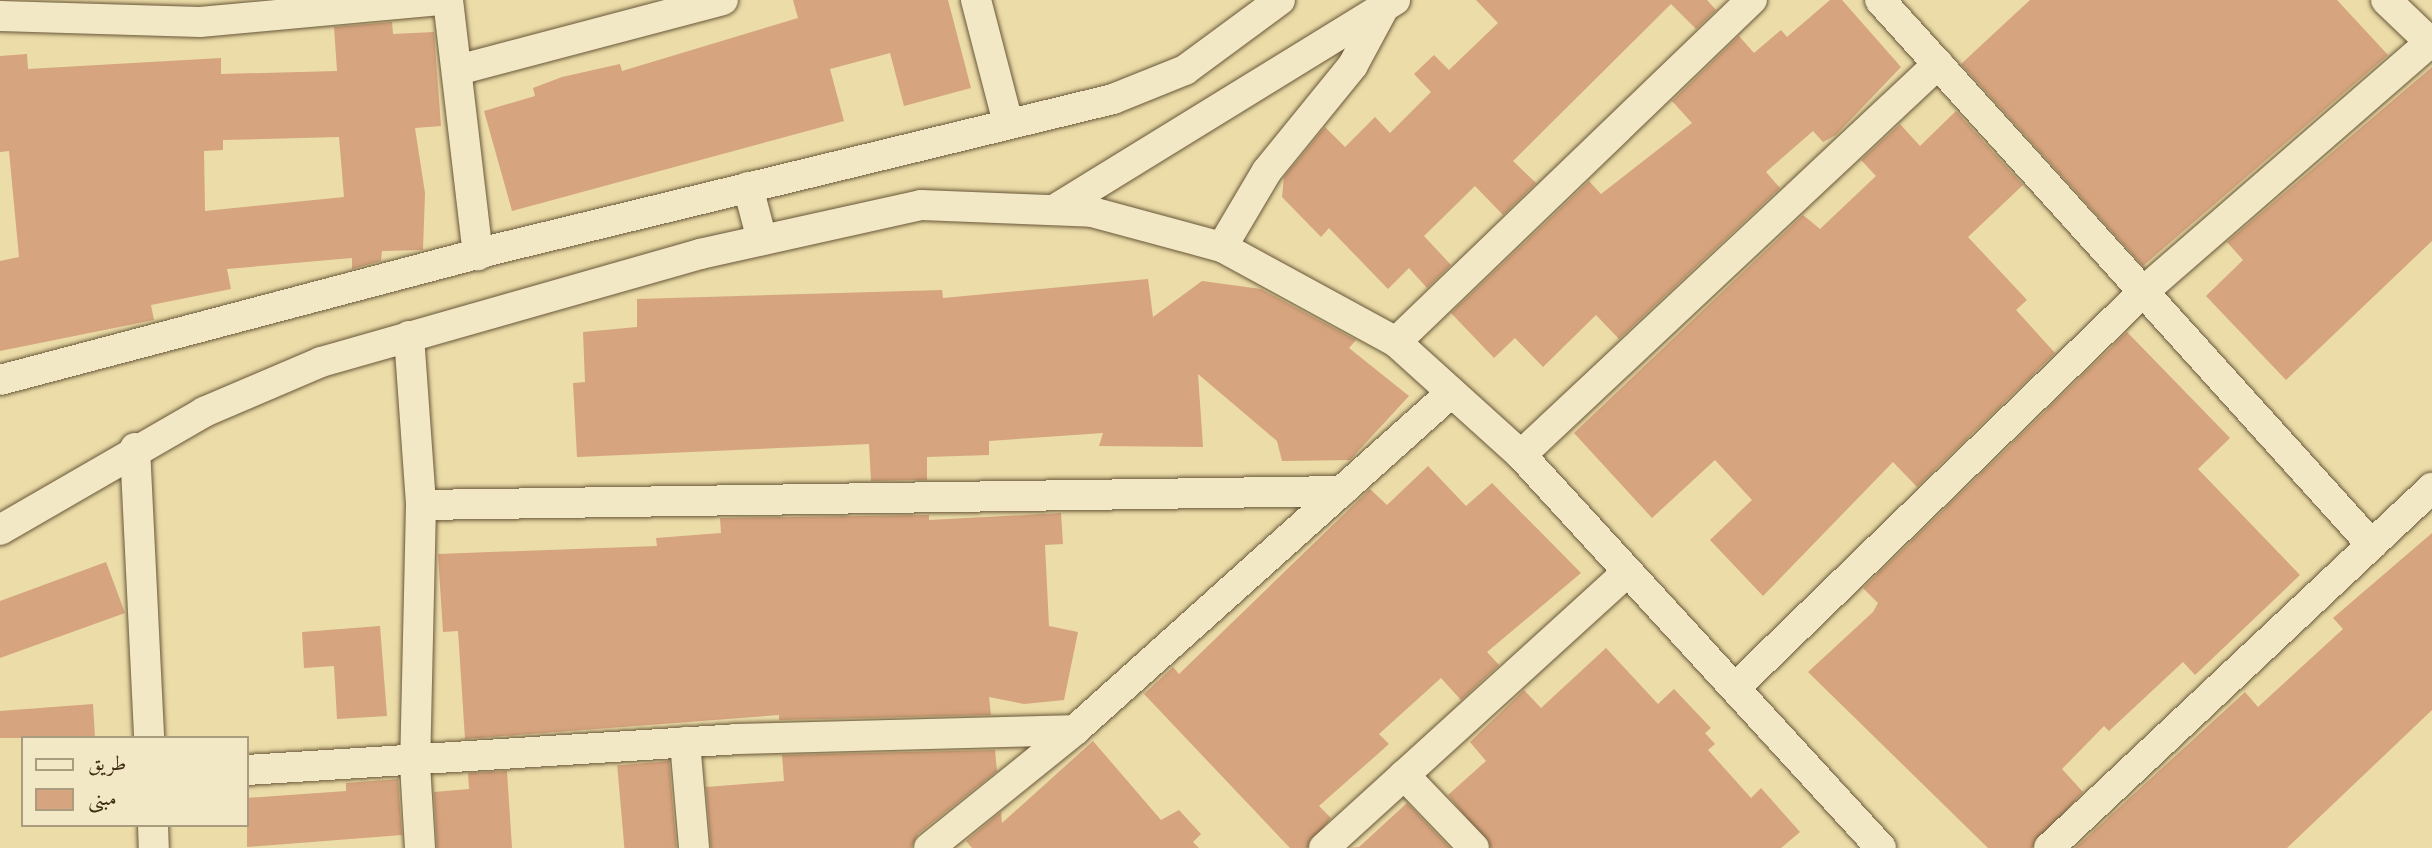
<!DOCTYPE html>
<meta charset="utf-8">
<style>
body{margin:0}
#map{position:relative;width:2432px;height:848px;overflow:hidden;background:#ebdca8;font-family:"Sorts Mill Goudy",Amiri,serif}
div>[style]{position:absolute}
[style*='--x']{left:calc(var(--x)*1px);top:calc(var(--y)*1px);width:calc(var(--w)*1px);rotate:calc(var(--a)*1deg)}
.building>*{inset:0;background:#d6a47e;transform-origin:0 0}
.roads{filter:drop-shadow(0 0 2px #695738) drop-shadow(0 0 2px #695738)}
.minor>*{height:30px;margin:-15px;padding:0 15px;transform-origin:15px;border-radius:15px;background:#f2e8c6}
span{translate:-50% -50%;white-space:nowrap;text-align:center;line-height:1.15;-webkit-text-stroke:7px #f2e8c6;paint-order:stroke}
.legend{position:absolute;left:21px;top:736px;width:228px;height:91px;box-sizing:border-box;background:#f2e8c6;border:2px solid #aa9c7e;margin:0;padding:9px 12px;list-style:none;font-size:21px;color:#3e2b12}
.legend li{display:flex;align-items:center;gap:14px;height:35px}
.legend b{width:35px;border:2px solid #aa9c7e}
</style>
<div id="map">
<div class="building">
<i style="clip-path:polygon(793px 0,948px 0,971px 88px,904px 106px,890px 53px,830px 69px,844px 121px,512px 211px,484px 111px,535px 96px,533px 88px,562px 77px,620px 64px,622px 71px,798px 18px)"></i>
<i style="clip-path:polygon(1476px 0,1707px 0,1716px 10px,1696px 29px,1671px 4px,1513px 161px,1536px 183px,1503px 215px,1475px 186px,1424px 236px,1451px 265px,1427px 288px,1409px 268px,1388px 289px,1329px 228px,1321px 237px,1282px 197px,1284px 177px,1325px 127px,1345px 147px,1375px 117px,1390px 133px,1431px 92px,1414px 74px,1434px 55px,1449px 70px,1498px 23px)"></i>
<i style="clip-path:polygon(1830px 0,1842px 0,1901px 67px,1836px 135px,1823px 142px,1813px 131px,1766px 172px,1780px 188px,1619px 339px,1596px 315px,1543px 367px,1515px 338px,1494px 358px,1451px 313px,1589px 181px,1601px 194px,1692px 123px,1672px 101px,1739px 36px,1754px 53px,1781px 30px,1787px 37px)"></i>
<i style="clip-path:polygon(2030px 0,2337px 0,2388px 55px,2143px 266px,1961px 64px)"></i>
<i style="clip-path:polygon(evenodd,392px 22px,393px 34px,434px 32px,441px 126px,415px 128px,425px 193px,423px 250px,382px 251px,381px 261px,352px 269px,352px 258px,227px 269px,231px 289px,151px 305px,154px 320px,0 351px,0 261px,19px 257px,9px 151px,0 152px,0 56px,27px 54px,28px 69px,221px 58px,221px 74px,337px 71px,334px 27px,392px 22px,339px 137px,344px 197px,205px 211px,204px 151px,223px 150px,223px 140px,339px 137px)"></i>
<i style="clip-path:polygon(2432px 67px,2432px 241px,2286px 380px,2206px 296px,2243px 260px,2227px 242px)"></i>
<i style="clip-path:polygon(1956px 111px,2023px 185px,1968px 237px,2027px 300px,2016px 310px,2055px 353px,1917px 487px,1893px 462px,1763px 596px,1710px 540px,1752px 500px,1715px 460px,1652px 518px,1574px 433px,1803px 215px,1820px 229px,1876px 176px,1861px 160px,1900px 124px,1920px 146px)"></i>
<i style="clip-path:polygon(1148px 279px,1153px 317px,1202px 281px,1261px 289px,1356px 340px,1349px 348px,1409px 396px,1350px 460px,1282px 461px,1277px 441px,1198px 374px,1203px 447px,1099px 446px,1103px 433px,989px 441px,989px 455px,927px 457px,927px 480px,871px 481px,869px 444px,577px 457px,573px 383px,585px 382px,583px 332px,637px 327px,637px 299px,942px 290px,943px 298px)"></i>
<i style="clip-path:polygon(2127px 332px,2230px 438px,2198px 469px,2300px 575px,2195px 675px,2183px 662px,2109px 731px,2104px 726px,2062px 769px,2083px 792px,2032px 848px,1988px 848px,1808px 672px,1873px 612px,1878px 603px,1863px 588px)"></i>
<i style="clip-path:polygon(1428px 466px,1466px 506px,1492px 483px,1581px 573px,1487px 652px,1499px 665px,1461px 700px,1441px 678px,1379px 734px,1389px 744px,1319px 806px,1331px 818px,1307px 848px,1290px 848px,1144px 694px,1173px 667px,1179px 674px,1370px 489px,1387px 505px)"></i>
<i style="clip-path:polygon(1061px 513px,1063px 544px,1045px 545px,1049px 626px,1078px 632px,1064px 700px,1024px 704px,989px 697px,991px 715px,779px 720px,779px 715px,465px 739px,458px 631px,443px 632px,438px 554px,657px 546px,656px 538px,721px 533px,720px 518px,929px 515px,929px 520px)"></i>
<i style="clip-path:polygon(2432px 533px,2432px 710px,2287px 848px,2075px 848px,2245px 692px,2258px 707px,2343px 629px,2333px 618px)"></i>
<i style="clip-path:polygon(106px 562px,125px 613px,0 658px,0 601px)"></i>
<i style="clip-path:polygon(380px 626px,387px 716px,337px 719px,334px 666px,304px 668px,302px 632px)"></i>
<i style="clip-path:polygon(1606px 648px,1658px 704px,1674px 689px,1711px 728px,1705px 733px,1715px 744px,1708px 750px,1751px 798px,1761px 788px,1800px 832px,1781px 848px,1491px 848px,1448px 795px,1486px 761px,1470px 742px,1524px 690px,1541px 708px)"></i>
<i style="clip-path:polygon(93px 704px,95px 738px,0 738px,0 711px)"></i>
<i style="clip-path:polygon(1093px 741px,1161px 820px,1179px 810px,1201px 834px,1193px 842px,1199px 848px,972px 848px,966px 841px,1001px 812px,1002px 823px)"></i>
<i style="clip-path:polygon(995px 750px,997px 771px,918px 834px,911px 848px,711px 848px,706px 787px,784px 781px,782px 755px)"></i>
<i style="left:669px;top:761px;width:87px;height:52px;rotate:85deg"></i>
<i style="clip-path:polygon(507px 771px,512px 848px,437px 848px,434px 792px,469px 789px,468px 773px)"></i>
<i style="clip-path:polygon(398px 779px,402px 835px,247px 847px,247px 798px,346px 791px,346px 783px)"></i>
<i style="clip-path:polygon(1407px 803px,1450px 848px,1350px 848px,1359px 847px)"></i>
</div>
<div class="roads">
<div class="minor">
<i style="--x:448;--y:0;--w:257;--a:83.3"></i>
<i style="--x:976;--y:0;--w:127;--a:75.4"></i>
<i style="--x:1880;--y:0;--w:734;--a:47.93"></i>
<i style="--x:2386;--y:0;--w:64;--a:43.7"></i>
<i style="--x:0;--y:16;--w:200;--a:1.7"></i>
<i style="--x:200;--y:22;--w:241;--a:-5.2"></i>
<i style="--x:458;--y:70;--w:274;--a:-14.8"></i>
<i style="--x:748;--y:187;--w:55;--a:75.2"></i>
<i style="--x:1057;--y:208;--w:397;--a:-31.6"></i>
<i style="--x:1222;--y:247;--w:88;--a:-59.4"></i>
<i style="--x:1267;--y:171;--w:136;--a:-50.9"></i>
<i style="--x:1353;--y:65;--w:64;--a:-61.8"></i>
<i style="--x:409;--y:336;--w:169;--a:85.9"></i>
<i style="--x:421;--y:505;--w:259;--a:91.3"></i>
<i style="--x:415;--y:764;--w:84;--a:86.6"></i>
<i style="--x:1396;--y:342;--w:494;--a:-43.9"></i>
<i style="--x:0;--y:380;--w:513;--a:-14.79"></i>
<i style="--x:496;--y:249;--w:635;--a:-13.66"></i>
<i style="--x:1113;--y:99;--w:78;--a:-21.9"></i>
<i style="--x:1185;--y:70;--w:118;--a:-36.4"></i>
<i style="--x:135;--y:448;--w:290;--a:87.2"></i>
<i style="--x:1521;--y:455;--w:572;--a:-43.16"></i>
<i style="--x:421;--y:505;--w:921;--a:-0.87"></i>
<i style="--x:0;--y:530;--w:236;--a:-30"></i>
<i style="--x:204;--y:412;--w:127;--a:-23.1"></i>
<i style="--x:321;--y:362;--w:394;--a:-15.9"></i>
<i style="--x:700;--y:254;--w:226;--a:-12.5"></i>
<i style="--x:921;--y:205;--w:171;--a:2.3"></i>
<i style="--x:1092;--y:212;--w:135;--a:15.1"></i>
<i style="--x:1222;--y:247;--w:198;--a:28.6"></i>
<i style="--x:1396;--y:342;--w:169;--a:42.1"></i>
<i style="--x:1521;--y:455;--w:533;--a:47.51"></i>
<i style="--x:1736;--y:687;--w:569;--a:-44.14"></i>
<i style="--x:2144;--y:291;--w:379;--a:-41"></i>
<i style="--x:685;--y:742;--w:106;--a:85.1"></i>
<i style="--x:247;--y:770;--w:488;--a:-3.6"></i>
<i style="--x:734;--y:739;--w:341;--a:-1.5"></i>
<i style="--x:1404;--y:775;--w:101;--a:46.2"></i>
<i style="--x:153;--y:825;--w:23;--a:88"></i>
<i style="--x:929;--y:848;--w:188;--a:-38.9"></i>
<i style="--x:1075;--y:730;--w:506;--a:-41.88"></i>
<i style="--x:1324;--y:848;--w:410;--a:-42.3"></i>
<i style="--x:2049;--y:848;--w:526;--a:-43.23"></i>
</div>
</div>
<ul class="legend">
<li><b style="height:9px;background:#f2e8c6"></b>طريق</li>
<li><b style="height:19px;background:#d6a47e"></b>مبنى</li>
</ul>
</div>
